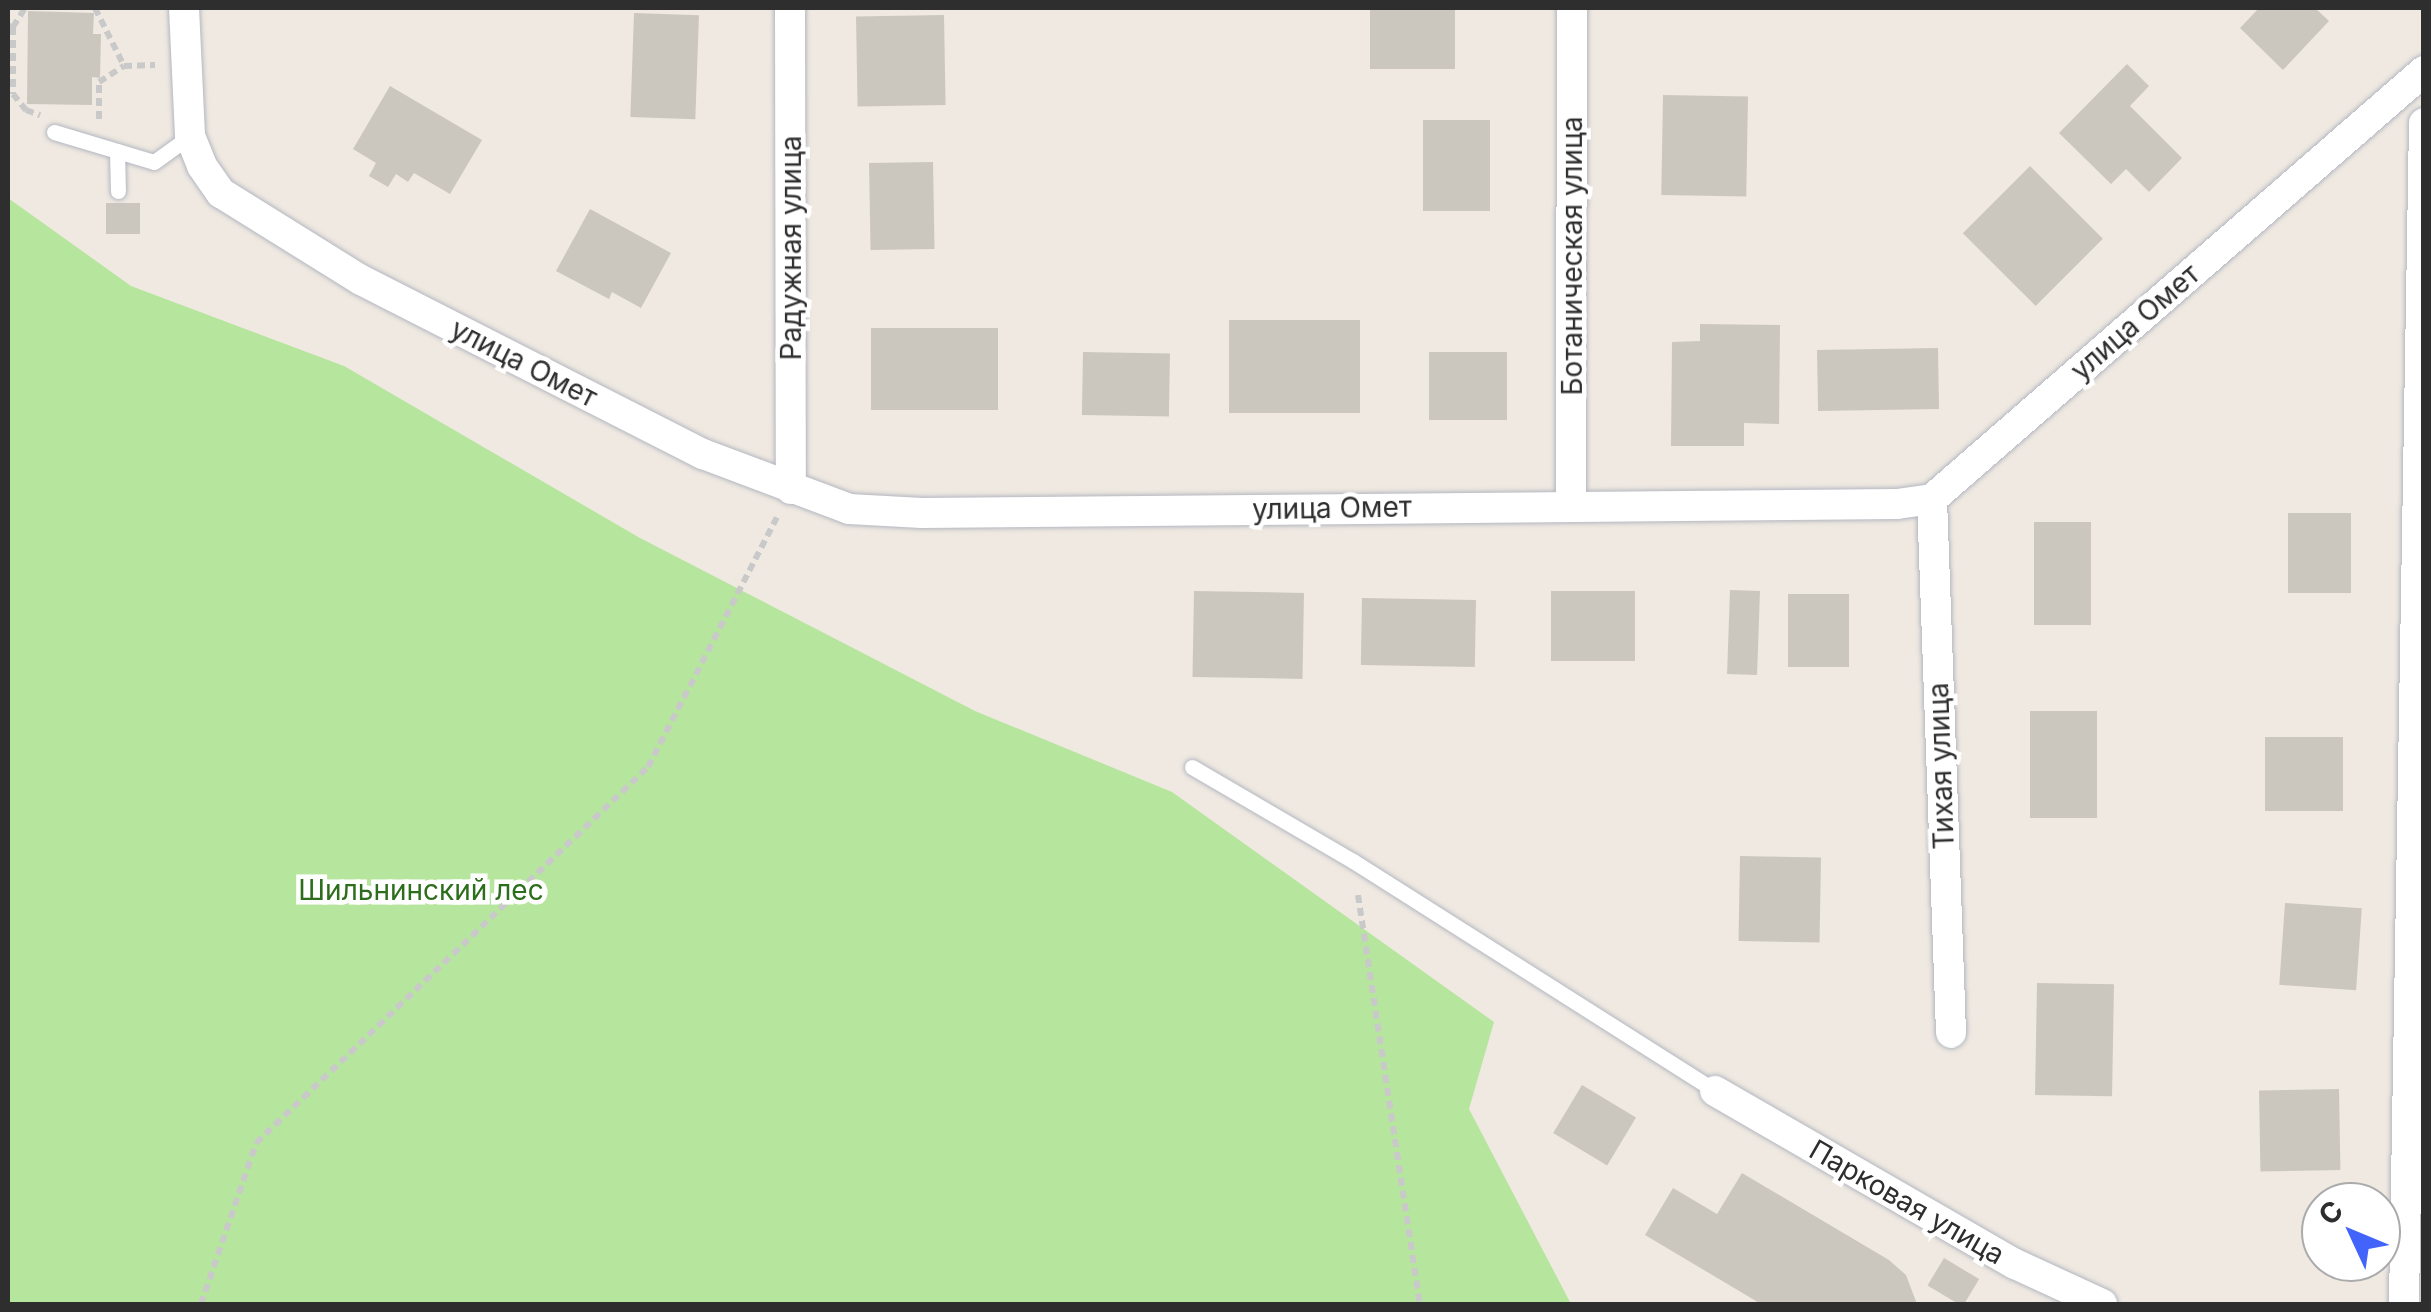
<!DOCTYPE html>
<meta charset="utf-8">
<style>
body{margin:0}
#map{position:relative;width:2431px;height:1312px;overflow:hidden;background:#efe9e1;font-family:Inter,sans-serif}
div>[style]{position:absolute}
[style*='--x']{left:calc(var(--x)*1px);top:calc(var(--y)*1px);width:calc(var(--w)*1px);rotate:calc(var(--a)*1deg)}
.green>*{inset:0;background:#b6e59e}
.building>*{inset:0;background:#cbc7bf;transform-origin:0 0}
.path>*{height:6px;margin-top:-3px;transform-origin:0;background:repeating-linear-gradient(90deg,#c9c9c9 0 8px,transparent 0 13px)}
.roads{filter:drop-shadow(0 0 2px #b4b7c1) drop-shadow(0 0 2px #b4b7c1)}
.lane>*{height:15px;margin:-7.5px;padding:0 7.5px;transform-origin:7.5px;border-radius:7.5px;background:#fff}
.street>*{height:30px;margin:-15px;padding:0 15px;transform-origin:15px;border-radius:15px;background:#fff}
span{translate:-50% -50%;white-space:nowrap;text-align:center;line-height:1.15;-webkit-text-stroke:9px #fff;paint-order:stroke}
.street-label{font-size:28px;color:#2e2e2e}
.park-label{font-size:28px;color:#2c6e1b}
.frame{position:absolute;inset:0;border:10px solid #2e2e2e;pointer-events:none}
.north{position:absolute;left:2301px;top:1182px;width:100px;height:100px;box-sizing:border-box;background:#fff;border:2px solid #ababab;border-radius:50%;rotate:314deg;font-size:28px;font-weight:700;line-height:40px;text-align:center;color:#2e2e2e}
.north::after{content:'';display:block;margin:auto;width:35px;height:45px;background:#4264fb;clip-path:polygon(50% 0,100% 100%,50% 72%,0 100%)}
</style>
<div id="map">
<div class="green">
<i style="clip-path:polygon(8px 198px,131px 286px,344px 366px,640px 538px,975px 711px,1172px 792px,1494px 1022px,1469px 1109px,1571px 1304px,8px 1304px)"></i>
</div>
<div class="building">
<i style="left:1370px;top:8px;width:85px;height:61px"></i>
<i style="clip-path:polygon(2259px 8px,2315px 8px,2329px 21px,2283px 70px,2240px 28px)"></i>
<i style="clip-path:polygon(28px 11px,94px 13px,93px 34px,101px 34px,100px 78px,92px 77px,92px 105px,27px 104px)"></i>
<i style="left:634px;top:13px;width:65px;height:104px;rotate:2deg"></i>
<i style="left:944px;top:15px;width:90px;height:88px;rotate:89deg"></i>
<i style="clip-path:polygon(2127px 64px,2149px 86px,2130px 106px,2182px 158px,2149px 192px,2126px 169px,2111px 184px,2059px 133px)"></i>
<i style="clip-path:polygon(390px 86px,482px 140px,450px 194px,414px 173px,408px 182px,396px 174px,388px 187px,369px 176px,376px 163px,353px 149px)"></i>
<i style="left:1663px;top:95px;width:85px;height:100px;rotate:1deg"></i>
<i style="left:1423px;top:120px;width:67px;height:91px"></i>
<i style="left:933px;top:162px;width:87px;height:64px;rotate:89deg"></i>
<i style="left:2030px;top:166px;width:103px;height:95px;rotate:45deg"></i>
<i style="left:106px;top:203px;width:34px;height:31px"></i>
<i style="clip-path:polygon(590px 209px,671px 253px,641px 308px,612px 292px,609px 299px,556px 271px)"></i>
<i style="left:1229px;top:320px;width:131px;height:93px"></i>
<i style="clip-path:polygon(1700px 324px,1780px 325px,1779px 424px,1744px 423px,1744px 446px,1671px 446px,1672px 342px,1700px 341px)"></i>
<i style="left:871px;top:328px;width:127px;height:82px"></i>
<i style="left:1938px;top:348px;width:61px;height:121px;rotate:89deg"></i>
<i style="left:1083px;top:352px;width:87px;height:63px;rotate:1deg"></i>
<i style="left:1429px;top:352px;width:78px;height:68px"></i>
<i style="left:2288px;top:513px;width:63px;height:80px"></i>
<i style="left:2034px;top:522px;width:57px;height:103px"></i>
<i style="left:1730px;top:590px;width:30px;height:84px;rotate:2deg"></i>
<i style="left:1194px;top:591px;width:110px;height:86px;rotate:1deg"></i>
<i style="left:1551px;top:591px;width:84px;height:70px"></i>
<i style="left:1788px;top:594px;width:61px;height:73px"></i>
<i style="left:1362px;top:598px;width:114px;height:67px;rotate:1deg"></i>
<i style="left:2030px;top:711px;width:67px;height:107px"></i>
<i style="left:2265px;top:737px;width:78px;height:74px"></i>
<i style="left:1740px;top:856px;width:81px;height:85px;rotate:1deg"></i>
<i style="left:2285px;top:903px;width:77px;height:82px;rotate:4deg"></i>
<i style="left:2037px;top:983px;width:77px;height:112px;rotate:1deg"></i>
<i style="left:1582px;top:1085px;width:63px;height:56px;rotate:31deg"></i>
<i style="left:2339px;top:1089px;width:81px;height:80px;rotate:89deg"></i>
<i style="clip-path:polygon(1742px 1173px,1889px 1260px,1906px 1275px,1917px 1304px,1761px 1304px,1645px 1235px,1673px 1188px,1717px 1214px)"></i>
<i style="left:1944px;top:1258px;width:41px;height:32px;rotate:31deg"></i>
</div>
<div class="path">
<i style="--x:95;--y:8;--w:65;--a:63.4"></i>
<i style="--x:8;--y:26;--w:5;--a:11"></i>
<i style="--x:13;--y:27;--w:67;--a:90"></i>
<i style="--x:13;--y:94;--w:21;--a:51"></i>
<i style="--x:26;--y:110;--w:15;--a:20"></i>
<i style="--x:13;--y:27;--w:22;--a:-58"></i>
<i style="--x:99;--y:119;--w:37;--a:-90"></i>
<i style="--x:99;--y:82;--w:30;--a:-33"></i>
<i style="--x:124;--y:66;--w:31;--a:-2"></i>
<i style="--x:1358;--y:895;--w:414;--a:81.4"></i>
<i style="--x:201;--y:1304;--w:170;--a:-71.1"></i>
<i style="--x:256;--y:1143;--w:543;--a:-43.81"></i>
<i style="--x:648;--y:767;--w:281;--a:-62.7"></i>
</div>
<div class="roads">
<div class="lane">
<i style="--x:54;--y:132;--w:104;--a:16.7"></i>
<i style="--x:154;--y:162;--w:44;--a:-35.8"></i>
<i style="--x:117;--y:151;--w:40;--a:88.6"></i>
<i style="--x:1192;--y:767;--w:186;--a:30.3"></i>
<i style="--x:1353;--y:861;--w:429;--a:32.4"></i>
</div>
<div class="street">
<i style="--x:184;--y:8;--w:128;--a:87.3"></i>
<i style="--x:190;--y:136;--w:32;--a:68"></i>
<i style="--x:202;--y:166;--w:33;--a:55"></i>
<i style="--x:221;--y:193;--w:165;--a:31.9"></i>
<i style="--x:361;--y:280;--w:384;--a:27"></i>
<i style="--x:703;--y:454;--w:156;--a:20.6"></i>
<i style="--x:849;--y:509;--w:73;--a:3.1"></i>
<i style="--x:922;--y:513;--w:975;--a:-0.53"></i>
<i style="--x:1897;--y:504;--w:35;--a:-8"></i>
<i style="--x:1932;--y:499;--w:652;--a:-41.02"></i>
<i style="--x:790;--y:8;--w:481;--a:89.9"></i>
<i style="--x:1932;--y:499;--w:534;--a:87.96"></i>
<i style="--x:1571;--y:505;--w:497;--a:-89.9"></i>
<i style="--x:1715;--y:1091;--w:346;--a:30"></i>
<i style="--x:2015;--y:1264;--w:96;--a:24.7"></i>
<i style="--x:2404;--y:1304;--w:1181;--a:-89.03"></i>
</div>
</div>
<div class="street-label">
<span style="left:791px;top:248px;rotate:-90deg">Радужная улица</span>
<span style="left:1572px;top:256px;rotate:-90deg">Ботаническая улица</span>
<span style="left:2135px;top:322px;rotate:-41deg">улица Омет</span>
<span style="left:524px;top:363px;rotate:27deg">улица Омет</span>
<span style="left:1332px;top:508px;rotate:-1deg">улица Омет</span>
<span style="left:1941px;top:766px;rotate:-92deg">Тихая улица</span>
<span style="left:1907px;top:1202px;rotate:30deg">Парковая улица</span>
</div>
<div class="park-label">
<span style="left:421px;top:890px">Шильнинский лес</span>
</div>
<div class="frame"></div>
<div class="north">С</div>
</div>
